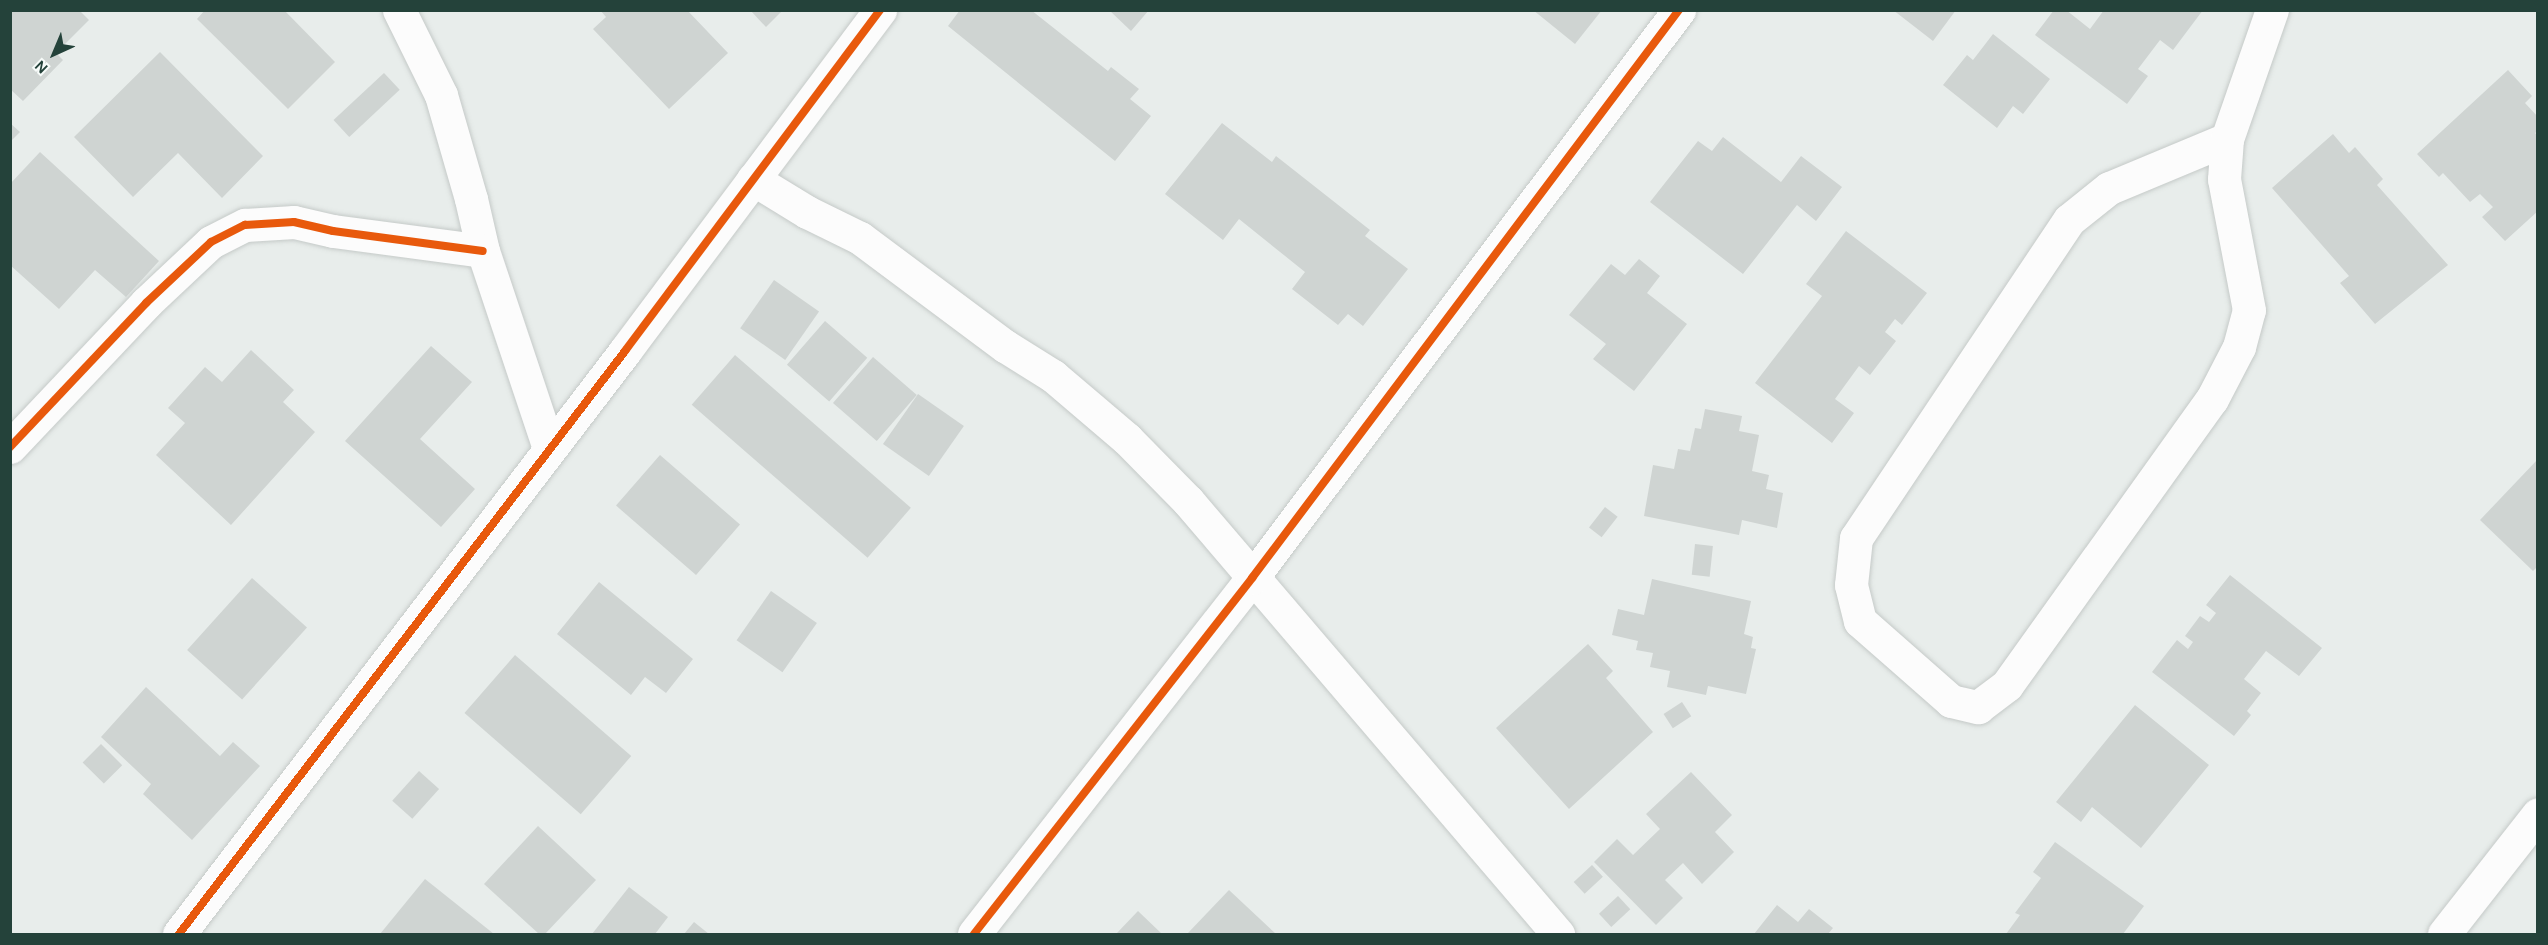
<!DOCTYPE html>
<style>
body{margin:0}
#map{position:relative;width:2548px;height:945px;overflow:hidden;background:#e8edeb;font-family:Karla,sans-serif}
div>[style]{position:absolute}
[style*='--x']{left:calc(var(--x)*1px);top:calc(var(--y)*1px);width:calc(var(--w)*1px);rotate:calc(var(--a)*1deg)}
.building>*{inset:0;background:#cfd4d2;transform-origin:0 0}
.roads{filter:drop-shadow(0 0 2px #c5cac8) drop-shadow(0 0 2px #c5cac8)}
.minor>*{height:33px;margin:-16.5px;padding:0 16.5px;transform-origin:16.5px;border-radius:16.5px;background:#fcfcfc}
.cycleway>*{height:8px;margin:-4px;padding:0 4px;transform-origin:4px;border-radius:4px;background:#e8590c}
span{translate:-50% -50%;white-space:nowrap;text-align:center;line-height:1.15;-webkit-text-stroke:6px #f7fbf9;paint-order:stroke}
.frame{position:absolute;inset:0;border:12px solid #24423a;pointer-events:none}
.north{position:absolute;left:24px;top:24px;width:60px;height:60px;-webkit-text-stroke:4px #f7fbf9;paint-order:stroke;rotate:224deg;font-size:16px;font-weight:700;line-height:24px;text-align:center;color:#24423a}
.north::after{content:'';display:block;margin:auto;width:21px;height:27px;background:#24423a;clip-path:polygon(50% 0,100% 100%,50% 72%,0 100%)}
</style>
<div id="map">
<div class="building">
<i style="clip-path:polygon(10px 10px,79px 10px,89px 20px,56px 53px,63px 60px,23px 101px,10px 89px)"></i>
<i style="clip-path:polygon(205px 10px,284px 10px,335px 62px,288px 109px,197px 19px)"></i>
<i style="clip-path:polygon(600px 10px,687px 10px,728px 53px,669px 109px,593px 29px,606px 17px)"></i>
<i style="clip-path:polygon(750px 10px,783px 10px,766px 27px)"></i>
<i style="clip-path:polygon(960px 10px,1031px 10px,1108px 71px,1111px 67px,1139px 89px,1130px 99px,1151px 116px,1115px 161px,948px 26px)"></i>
<i style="clip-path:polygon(1109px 10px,1149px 10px,1131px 31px)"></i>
<i style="clip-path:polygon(1533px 10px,1602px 10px,1575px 44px)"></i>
<i style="clip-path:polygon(1893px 10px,1956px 10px,1933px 41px)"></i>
<i style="clip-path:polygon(2054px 10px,2066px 10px,2090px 29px,2104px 10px,2203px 10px,2173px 50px,2160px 40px,2138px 69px,2148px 76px,2127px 104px,2035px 35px)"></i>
<i style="clip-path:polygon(1993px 34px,2050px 79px,2023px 114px,2013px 106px,1997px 128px,1943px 85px,1967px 55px,1973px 60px)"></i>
<i style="clip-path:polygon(160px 52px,263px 156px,222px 198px,178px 153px,133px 197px,74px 137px)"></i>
<i style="clip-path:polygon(2508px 70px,2532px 96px,2525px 103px,2538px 117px,2538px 131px,2535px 133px,2538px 136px,2538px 211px,2505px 241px,2482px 217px,2493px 207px,2480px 194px,2470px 202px,2443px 173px,2439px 177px,2417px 154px)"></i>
<i style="left:384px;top:73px;width:23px;height:69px;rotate:47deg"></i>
<i style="clip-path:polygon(10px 123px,20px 132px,10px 142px)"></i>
<i style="clip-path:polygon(1222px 123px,1272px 162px,1276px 156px,1370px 230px,1365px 236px,1408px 269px,1363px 326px,1348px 314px,1338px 325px,1292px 289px,1305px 272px,1239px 219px,1223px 240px,1165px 194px)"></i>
<i style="clip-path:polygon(2333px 134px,2349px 153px,2355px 147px,2383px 179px,2377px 185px,2448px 265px,2375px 324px,2340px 283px,2349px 276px,2272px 188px)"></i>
<i style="clip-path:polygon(1723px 137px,1781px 182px,1801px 156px,1842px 187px,1816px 221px,1797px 205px,1743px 274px,1650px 202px,1698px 141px,1712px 151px)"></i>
<i style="clip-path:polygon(40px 152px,159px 261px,126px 297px,95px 270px,59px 309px,10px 265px,10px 184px)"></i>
<i style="clip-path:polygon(1846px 231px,1927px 293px,1902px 325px,1895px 319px,1885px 332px,1896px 341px,1870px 375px,1859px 366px,1835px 399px,1854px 413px,1832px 443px,1755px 383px,1822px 296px,1806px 284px)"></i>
<i style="clip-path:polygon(1639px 259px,1660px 276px,1647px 293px,1687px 324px,1634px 391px,1593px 359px,1606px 344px,1569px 315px,1611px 264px,1625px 275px)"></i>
<i style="left:774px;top:280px;width:55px;height:59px;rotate:35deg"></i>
<i style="left:825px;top:321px;width:56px;height:58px;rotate:41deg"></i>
<i style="clip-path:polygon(431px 346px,472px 382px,420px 439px,475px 489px,441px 527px,345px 441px)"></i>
<i style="clip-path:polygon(251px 350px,294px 390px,283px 402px,315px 432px,231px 525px,156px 455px,185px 423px,168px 408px,205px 367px,222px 382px)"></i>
<i style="left:735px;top:355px;width:233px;height:66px;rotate:41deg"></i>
<i style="left:873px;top:357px;width:58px;height:61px;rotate:41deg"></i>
<i style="left:918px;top:394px;width:56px;height:61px;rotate:35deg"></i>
<i style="clip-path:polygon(1705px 409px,1742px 416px,1739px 431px,1759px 435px,1752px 471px,1769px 475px,1766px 489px,1783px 493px,1777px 528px,1742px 520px,1739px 535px,1644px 516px,1653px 465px,1674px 469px,1678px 449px,1690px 451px,1695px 428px,1701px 429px)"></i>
<i style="left:660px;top:455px;width:106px;height:67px;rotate:41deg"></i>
<i style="clip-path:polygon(2538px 459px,2538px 566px,2533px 571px,2480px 520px)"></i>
<i style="left:1605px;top:507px;width:16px;height:26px;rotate:38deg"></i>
<i style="left:1695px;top:544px;width:18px;height:31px;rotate:6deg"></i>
<i style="clip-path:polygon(2230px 575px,2322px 648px,2299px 676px,2266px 651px,2244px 679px,2261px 693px,2247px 711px,2251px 715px,2234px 736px,2152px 672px,2177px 640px,2188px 649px,2193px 642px,2185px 636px,2200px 616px,2209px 622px,2216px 613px,2206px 605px)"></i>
<i style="left:252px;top:578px;width:74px;height:97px;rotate:42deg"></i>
<i style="clip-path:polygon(1652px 579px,1751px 601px,1744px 634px,1753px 637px,1751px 648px,1756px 649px,1746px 694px,1708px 686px,1706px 695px,1667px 687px,1670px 671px,1650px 667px,1653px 653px,1636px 650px,1638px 641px,1612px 635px,1618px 609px,1644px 615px)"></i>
<i style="clip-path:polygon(599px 582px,693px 659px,666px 693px,645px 677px,631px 695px,557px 634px)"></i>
<i style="left:771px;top:591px;width:56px;height:60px;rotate:35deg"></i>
<i style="clip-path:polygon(1588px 644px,1613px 671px,1606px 678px,1653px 732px,1569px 809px,1496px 728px)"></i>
<i style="left:515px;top:655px;width:154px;height:77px;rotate:41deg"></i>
<i style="clip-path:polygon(146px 687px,220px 756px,233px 742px,260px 766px,192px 840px,143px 794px,151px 784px,101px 737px)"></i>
<i style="left:1682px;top:702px;width:17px;height:22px;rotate:57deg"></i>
<i style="clip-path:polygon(2135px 705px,2209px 765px,2141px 848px,2092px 807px,2081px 822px,2056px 802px)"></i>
<i style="left:101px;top:744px;width:30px;height:26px;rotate:45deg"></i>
<i style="left:419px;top:771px;width:27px;height:40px;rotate:42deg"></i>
<i style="clip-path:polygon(1691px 772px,1732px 815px,1715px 832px,1734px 852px,1702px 884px,1683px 863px,1665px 880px,1683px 898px,1656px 925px,1594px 862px,1617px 839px,1633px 855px,1660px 829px,1646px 814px)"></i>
<i style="clip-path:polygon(538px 826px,596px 880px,545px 934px,539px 934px,484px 884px)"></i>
<i style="clip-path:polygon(2055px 842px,2144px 906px,2123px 934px,2006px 934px,2020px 915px,2015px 913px,2041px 878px,2033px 872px)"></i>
<i style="left:1592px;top:865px;width:16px;height:25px;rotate:47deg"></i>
<i style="clip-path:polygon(425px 879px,494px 934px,380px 934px)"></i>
<i style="clip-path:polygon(629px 887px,668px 917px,655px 934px,592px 934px)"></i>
<i style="clip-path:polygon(1229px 890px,1276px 934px,1187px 934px)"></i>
<i style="left:1618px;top:896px;width:18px;height:26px;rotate:47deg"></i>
<i style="clip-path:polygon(1777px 905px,1798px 922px,1809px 909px,1833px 928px,1828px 934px,1754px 934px)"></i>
<i style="clip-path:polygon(1138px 911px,1162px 934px,1116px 934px)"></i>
<i style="clip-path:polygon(694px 922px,709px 934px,684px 934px)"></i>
</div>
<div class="roads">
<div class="minor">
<i style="--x:399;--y:10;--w:95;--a:63.7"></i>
<i style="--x:441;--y:95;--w:108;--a:73.9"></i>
<i style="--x:471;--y:199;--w:53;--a:77"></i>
<i style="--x:483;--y:251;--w:208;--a:71.5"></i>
<i style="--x:2227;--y:139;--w:128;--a:157.4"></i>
<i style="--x:2109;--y:188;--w:51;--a:141.3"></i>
<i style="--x:2069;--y:220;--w:383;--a:123.8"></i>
<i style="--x:1856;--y:538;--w:47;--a:96.1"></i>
<i style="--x:1851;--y:585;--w:37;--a:76"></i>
<i style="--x:1860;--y:621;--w:121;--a:41.3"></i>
<i style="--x:1951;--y:701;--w:28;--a:13"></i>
<i style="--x:1978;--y:707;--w:36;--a:-37"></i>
<i style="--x:2007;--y:685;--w:352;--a:-54.4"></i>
<i style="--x:2212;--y:399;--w:59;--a:-62.6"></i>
<i style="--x:2239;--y:347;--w:38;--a:-75"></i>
<i style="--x:2249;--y:310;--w:133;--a:-100.8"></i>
<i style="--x:2224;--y:179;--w:40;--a:-85.7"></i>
<i style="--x:2227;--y:139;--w:137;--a:-70.8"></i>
<i style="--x:753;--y:179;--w:63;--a:31.4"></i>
<i style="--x:807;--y:212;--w:59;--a:26.1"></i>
<i style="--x:860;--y:238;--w:181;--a:36.7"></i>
<i style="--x:1005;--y:346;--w:57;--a:32"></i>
<i style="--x:1053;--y:376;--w:97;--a:40.4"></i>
<i style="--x:1127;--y:439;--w:87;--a:45.5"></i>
<i style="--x:1188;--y:501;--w:570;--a:49.49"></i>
<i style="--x:10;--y:447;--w:198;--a:-46.6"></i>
<i style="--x:146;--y:303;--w:89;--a:-43.2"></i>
<i style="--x:211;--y:242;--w:38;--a:-27"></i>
<i style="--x:245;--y:225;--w:49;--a:-3.5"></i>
<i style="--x:294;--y:222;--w:40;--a:13"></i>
<i style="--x:333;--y:231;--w:151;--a:7.6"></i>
<i style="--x:179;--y:934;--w:734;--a:-52.58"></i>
<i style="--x:625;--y:351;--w:426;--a:-53.2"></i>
<i style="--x:974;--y:934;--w:452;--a:-52"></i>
<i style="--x:1252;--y:578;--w:711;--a:-53.07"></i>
<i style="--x:2444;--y:934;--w:152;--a:-51.9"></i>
</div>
</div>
<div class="cycleway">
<i style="--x:10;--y:447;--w:198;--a:-46.6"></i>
<i style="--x:146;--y:303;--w:89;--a:-43.2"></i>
<i style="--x:211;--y:242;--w:38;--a:-27"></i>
<i style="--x:245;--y:225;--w:49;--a:-3.5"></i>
<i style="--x:294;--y:222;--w:40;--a:13"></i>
<i style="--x:333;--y:231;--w:151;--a:7.6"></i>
<i style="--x:179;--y:934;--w:734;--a:-52.58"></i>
<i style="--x:625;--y:351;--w:426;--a:-53.2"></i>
<i style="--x:974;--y:934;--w:452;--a:-52"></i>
<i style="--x:1252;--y:578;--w:711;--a:-53.07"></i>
</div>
<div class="frame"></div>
<div class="north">N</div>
</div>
